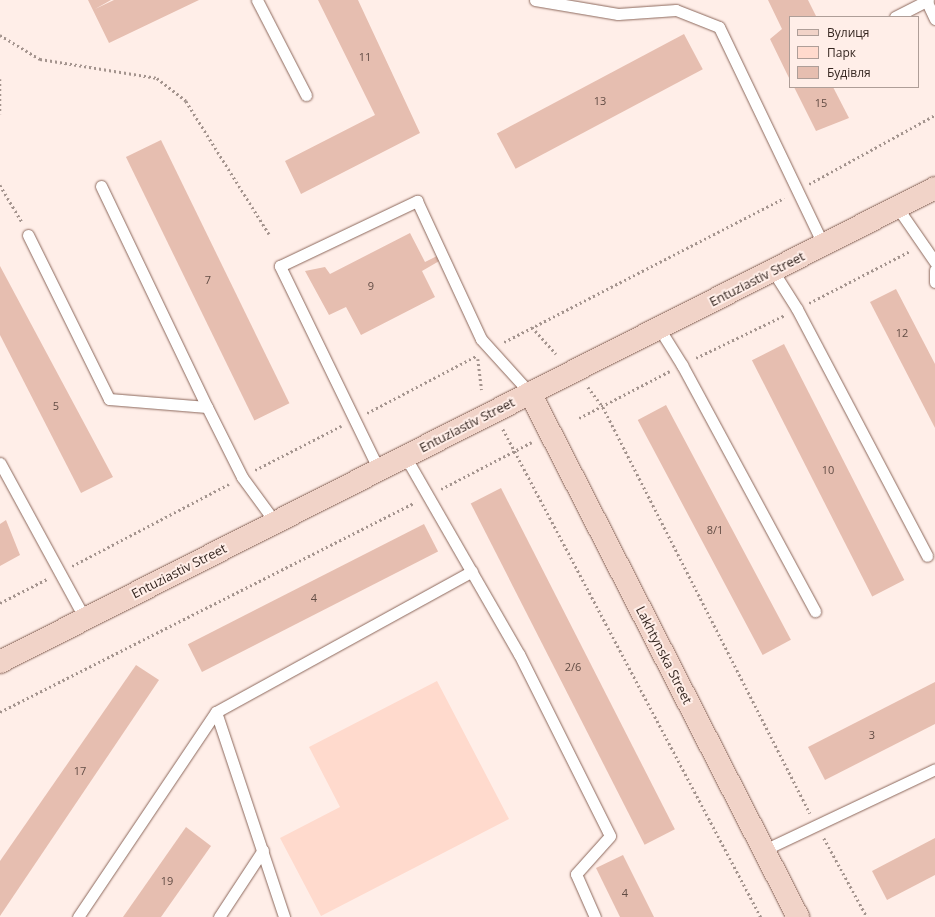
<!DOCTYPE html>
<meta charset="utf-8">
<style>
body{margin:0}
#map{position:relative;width:935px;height:917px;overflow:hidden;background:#ffeee8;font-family:"Open Sans",sans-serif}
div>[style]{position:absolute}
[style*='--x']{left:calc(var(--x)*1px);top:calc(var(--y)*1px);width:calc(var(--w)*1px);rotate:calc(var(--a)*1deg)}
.green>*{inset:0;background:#ffdacd}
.building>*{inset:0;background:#e6beb0;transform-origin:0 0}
.path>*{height:2.5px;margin-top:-1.25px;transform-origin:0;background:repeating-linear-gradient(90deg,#a4948e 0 2px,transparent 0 5px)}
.roads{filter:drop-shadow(0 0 1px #8c685c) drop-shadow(0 0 1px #8c685c)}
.lane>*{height:11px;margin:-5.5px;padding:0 5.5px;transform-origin:5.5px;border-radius:5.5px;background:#fff}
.secondary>*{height:22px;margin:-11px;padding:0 11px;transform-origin:11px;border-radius:11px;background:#f1d3c8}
span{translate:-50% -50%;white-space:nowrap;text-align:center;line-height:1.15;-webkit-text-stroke:4px #ffeee8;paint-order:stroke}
.number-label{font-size:11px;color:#614c44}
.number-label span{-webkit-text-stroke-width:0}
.street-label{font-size:13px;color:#352620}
.legend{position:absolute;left:789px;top:16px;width:130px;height:72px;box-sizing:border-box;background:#ffeee8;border:1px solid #ae9e98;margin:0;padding:5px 7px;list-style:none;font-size:12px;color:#352620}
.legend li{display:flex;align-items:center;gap:8px;height:20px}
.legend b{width:20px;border:1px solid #ae9e98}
</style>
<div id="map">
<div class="green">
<i style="clip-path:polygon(437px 681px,509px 819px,321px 916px,280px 838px,340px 807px,309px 747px)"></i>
</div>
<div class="building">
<i style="clip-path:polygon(88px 0,111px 0,95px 9px,114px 0,199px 0,109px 43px)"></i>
<i style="clip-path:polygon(318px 0,358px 0,420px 133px,301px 194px,285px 161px,375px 115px)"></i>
<i style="clip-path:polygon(768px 0,808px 0,816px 16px,790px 17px,790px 80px,770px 39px,782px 29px)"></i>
<i style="left:684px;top:34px;width:40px;height:212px;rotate:62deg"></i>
<i style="clip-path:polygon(794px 87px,833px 87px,849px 118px,816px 131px)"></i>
<i style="left:161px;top:140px;width:293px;height:39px;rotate:64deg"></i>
<i style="clip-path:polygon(410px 233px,425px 262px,439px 255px,441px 260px,422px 271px,435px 297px,361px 335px,346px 307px,329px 315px,305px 271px,325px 267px,330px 274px)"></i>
<i style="clip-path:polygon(0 266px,113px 477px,81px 493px,0 335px)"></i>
<i style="clip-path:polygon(896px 289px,935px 364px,935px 428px,870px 302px)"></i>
<i style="left:784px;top:344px;width:265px;height:36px;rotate:63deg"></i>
<i style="left:666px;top:405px;width:266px;height:32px;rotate:62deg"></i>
<i style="left:501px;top:488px;width:383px;height:34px;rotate:63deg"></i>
<i style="clip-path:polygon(6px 520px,20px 555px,0 566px,0 524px)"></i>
<i style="left:424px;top:524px;width:31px;height:265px;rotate:63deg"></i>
<i style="clip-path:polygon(136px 665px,159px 680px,0 916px,0 861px)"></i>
<i style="clip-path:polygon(935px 682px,935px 724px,825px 780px,808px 747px)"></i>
<i style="clip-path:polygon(186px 827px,211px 846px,161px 917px,123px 917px)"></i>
<i style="clip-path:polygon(935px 838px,935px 875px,887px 900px,872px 871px)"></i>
<i style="clip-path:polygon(623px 855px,654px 917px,620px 917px,596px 868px)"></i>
</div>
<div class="path">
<i style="--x:0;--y:35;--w:47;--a:31"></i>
<i style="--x:40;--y:59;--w:119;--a:9.2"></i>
<i style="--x:157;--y:78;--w:37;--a:38"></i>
<i style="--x:186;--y:101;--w:157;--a:58"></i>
<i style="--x:0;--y:79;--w:35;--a:90"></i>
<i style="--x:809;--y:184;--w:144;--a:-28.7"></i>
<i style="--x:0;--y:185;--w:43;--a:59.3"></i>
<i style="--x:809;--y:303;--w:114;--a:-27.2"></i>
<i style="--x:532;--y:327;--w:36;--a:48"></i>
<i style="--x:504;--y:342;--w:315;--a:-27.2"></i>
<i style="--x:696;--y:358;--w:99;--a:-25.8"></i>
<i style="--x:478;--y:359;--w:31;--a:83"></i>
<i style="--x:588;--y:387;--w:25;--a:53"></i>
<i style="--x:603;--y:407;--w:456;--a:63"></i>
<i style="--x:367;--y:413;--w:123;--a:-27.6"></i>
<i style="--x:579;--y:418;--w:102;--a:-27.3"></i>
<i style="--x:503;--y:429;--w:552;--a:62.14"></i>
<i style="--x:255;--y:470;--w:97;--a:-27.1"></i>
<i style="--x:441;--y:489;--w:102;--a:-27.3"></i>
<i style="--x:72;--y:566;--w:177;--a:-27.6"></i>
<i style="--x:0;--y:603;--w:53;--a:-27.1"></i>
<i style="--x:0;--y:712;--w:465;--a:-26.8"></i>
<i style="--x:824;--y:838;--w:90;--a:61.4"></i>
</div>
<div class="roads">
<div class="lane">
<i style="--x:257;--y:0;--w:107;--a:62.7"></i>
<i style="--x:535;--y:0;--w:84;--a:9.6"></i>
<i style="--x:618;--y:14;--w:58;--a:-3.9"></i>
<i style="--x:676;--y:10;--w:46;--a:21.6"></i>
<i style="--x:719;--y:27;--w:241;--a:64.4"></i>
<i style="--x:926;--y:0;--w:21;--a:65"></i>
<i style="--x:895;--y:17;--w:37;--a:-27"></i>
<i style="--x:101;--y:186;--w:245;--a:64.4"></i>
<i style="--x:897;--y:207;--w:67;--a:55.4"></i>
<i style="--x:28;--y:235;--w:183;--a:63.7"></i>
<i style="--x:109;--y:399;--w:98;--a:4.7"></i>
<i style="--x:207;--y:407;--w:78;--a:63.4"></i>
<i style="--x:242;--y:477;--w:56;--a:53.7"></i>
<i style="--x:935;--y:270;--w:12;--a:90"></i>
<i style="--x:773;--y:271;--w:45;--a:57.7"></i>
<i style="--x:797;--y:309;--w:279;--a:62.2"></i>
<i style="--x:659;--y:328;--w:44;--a:58.1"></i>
<i style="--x:682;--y:365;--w:280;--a:61.6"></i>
<i style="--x:405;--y:456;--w:228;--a:60.1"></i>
<i style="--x:519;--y:654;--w:203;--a:63.4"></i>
<i style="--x:610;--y:836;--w:51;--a:131.8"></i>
<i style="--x:576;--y:874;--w:47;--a:66.2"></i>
<i style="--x:0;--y:463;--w:178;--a:61.4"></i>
<i style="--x:379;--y:470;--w:227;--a:-115.9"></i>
<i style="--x:280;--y:266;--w:152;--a:-25.4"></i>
<i style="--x:417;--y:201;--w:152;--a:65.1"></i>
<i style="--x:481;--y:339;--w:73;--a:47.8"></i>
<i style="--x:216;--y:712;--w:216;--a:71.6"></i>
<i style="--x:764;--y:850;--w:189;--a:-25.3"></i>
<i style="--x:78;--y:917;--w:247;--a:-56.1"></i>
<i style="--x:216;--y:712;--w:292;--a:-28.8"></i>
<i style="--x:219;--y:917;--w:80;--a:-56.7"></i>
</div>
<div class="secondary">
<i style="--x:530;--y:393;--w:589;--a:62.91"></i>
<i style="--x:0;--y:662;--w:1048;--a:-26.88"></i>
</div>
</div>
<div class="number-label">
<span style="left:365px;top:57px">11</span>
<span style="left:600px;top:101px">13</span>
<span style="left:821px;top:103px">15</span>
<span style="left:208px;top:280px">7</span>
<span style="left:371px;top:286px">9</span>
<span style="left:902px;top:333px">12</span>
<span style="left:56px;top:406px">5</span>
<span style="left:828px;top:470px">10</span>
<span style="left:715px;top:530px">8/1</span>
<span style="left:314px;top:598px">4</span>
<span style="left:573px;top:667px">2/6</span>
<span style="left:872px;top:735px">3</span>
<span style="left:80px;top:771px">17</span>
<span style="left:167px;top:881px">19</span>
<span style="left:625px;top:893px">4</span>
</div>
<div class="street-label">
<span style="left:757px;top:279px;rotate:-27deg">Entuziastiv Street</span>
<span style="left:467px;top:425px;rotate:-27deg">Entuziastiv Street</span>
<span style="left:179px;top:571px;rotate:-27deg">Entuziastiv Street</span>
<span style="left:664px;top:655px;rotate:63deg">Lakhtynska Street</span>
</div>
<ul class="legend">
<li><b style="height:5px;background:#f1d3c8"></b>Вулиця</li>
<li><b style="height:11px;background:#ffdacd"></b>Парк</li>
<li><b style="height:11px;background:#e6beb0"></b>Будівля</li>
</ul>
</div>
